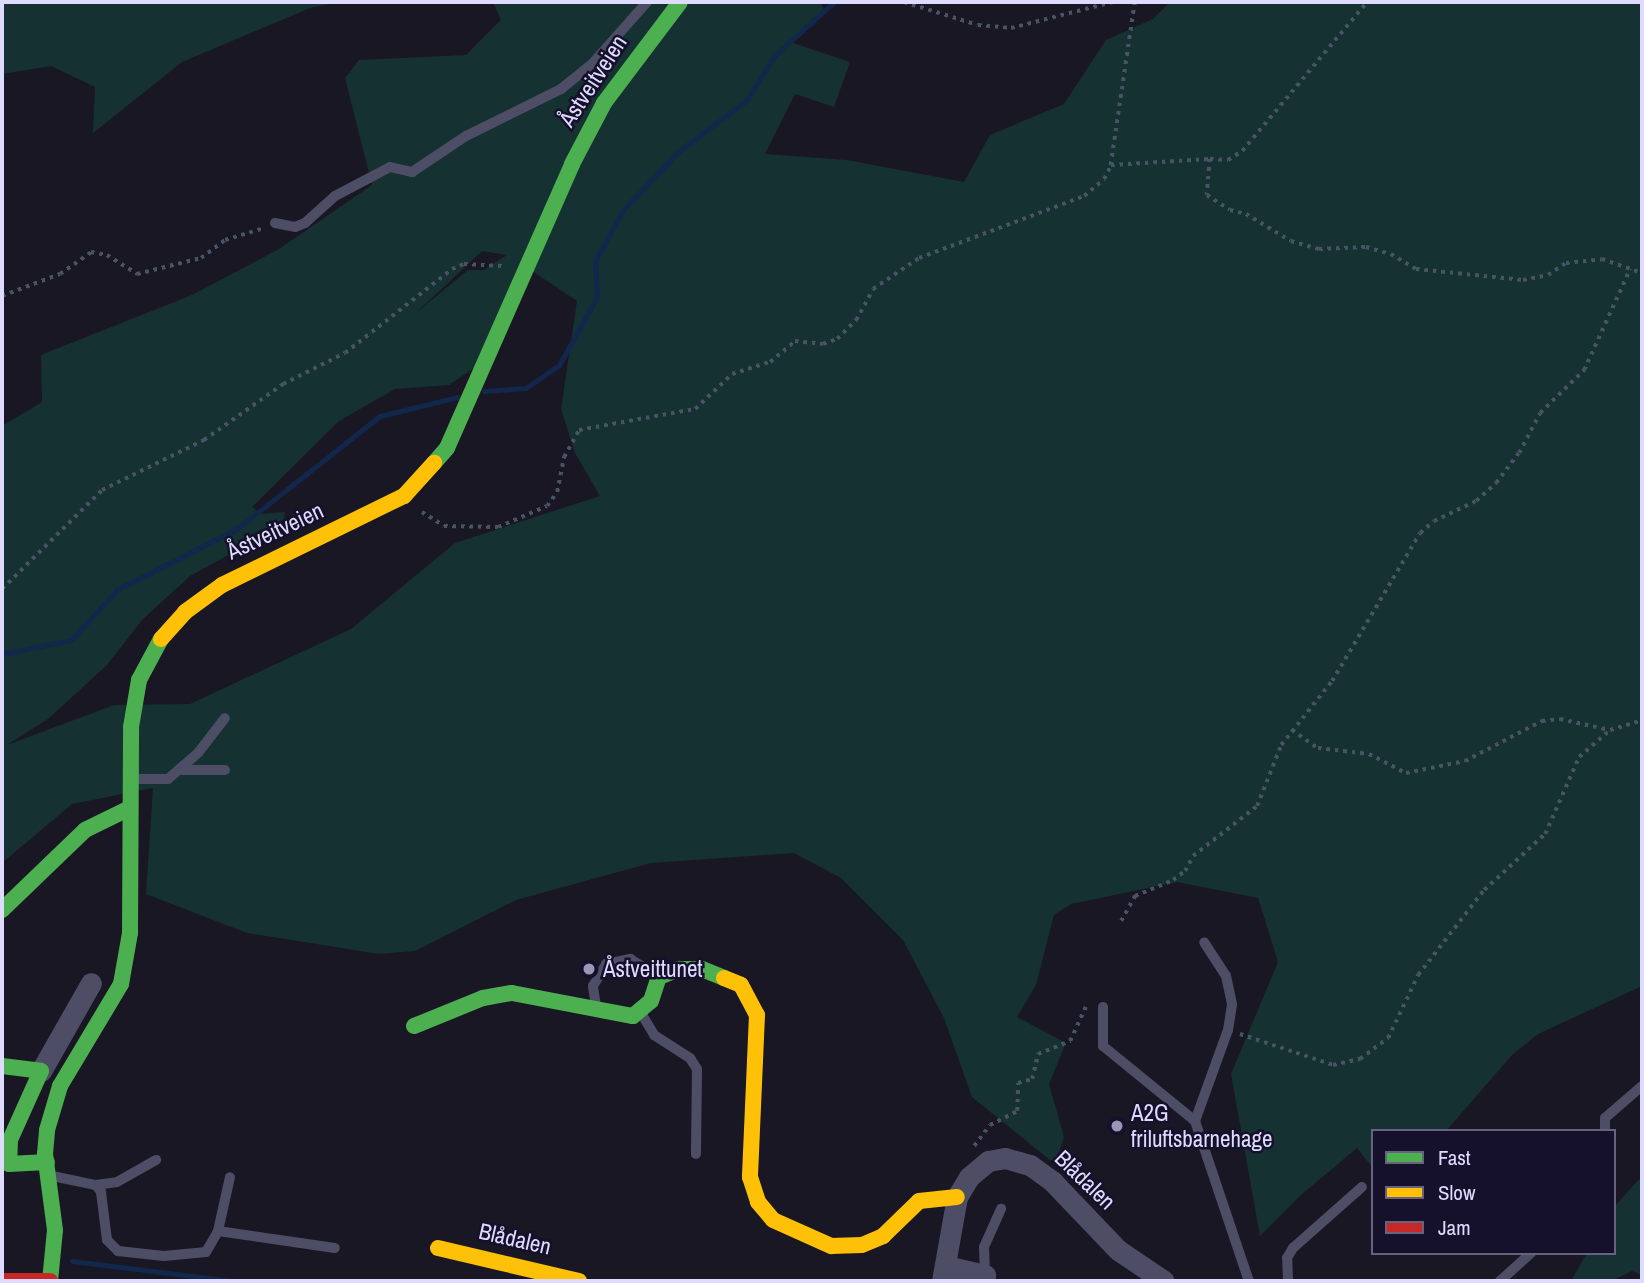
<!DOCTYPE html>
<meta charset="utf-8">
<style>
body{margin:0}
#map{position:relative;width:1644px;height:1283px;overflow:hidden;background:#1a1725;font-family:"Archivo Narrow",sans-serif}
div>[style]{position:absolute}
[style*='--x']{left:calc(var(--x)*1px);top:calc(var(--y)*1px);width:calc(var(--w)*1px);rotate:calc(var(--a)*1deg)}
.green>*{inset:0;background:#153131}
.stream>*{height:5px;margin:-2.5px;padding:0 2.5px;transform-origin:2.5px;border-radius:2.5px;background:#11274c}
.path>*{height:3.5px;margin-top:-1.75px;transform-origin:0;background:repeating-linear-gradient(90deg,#485463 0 3.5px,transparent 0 8.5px)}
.lane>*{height:10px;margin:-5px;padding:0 5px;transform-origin:5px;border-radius:5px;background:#4d4d65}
.street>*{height:21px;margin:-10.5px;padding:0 10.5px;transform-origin:10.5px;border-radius:10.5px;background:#4d4d65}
.fast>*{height:16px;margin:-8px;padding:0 8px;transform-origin:8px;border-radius:8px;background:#4caf50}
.slow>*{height:16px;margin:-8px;padding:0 8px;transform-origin:8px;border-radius:8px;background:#ffc107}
.jam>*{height:16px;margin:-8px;padding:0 8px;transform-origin:8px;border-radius:8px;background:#c62828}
.dots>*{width:19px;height:19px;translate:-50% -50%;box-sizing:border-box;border:4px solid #16112b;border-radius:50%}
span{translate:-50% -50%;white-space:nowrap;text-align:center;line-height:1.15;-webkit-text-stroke:5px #16112b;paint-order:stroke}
.street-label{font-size:23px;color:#dfdbff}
.poi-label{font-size:23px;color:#dfdbff}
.left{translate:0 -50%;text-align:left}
.frame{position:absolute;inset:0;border:4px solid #dfdbff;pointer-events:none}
.legend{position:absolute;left:1371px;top:1129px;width:245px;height:126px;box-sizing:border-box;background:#16112b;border:2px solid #666280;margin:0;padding:9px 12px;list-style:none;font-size:21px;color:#dfdbff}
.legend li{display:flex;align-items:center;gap:14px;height:35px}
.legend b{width:35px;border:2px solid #666280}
</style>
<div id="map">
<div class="green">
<i style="clip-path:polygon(2px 2px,339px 2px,310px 8px,182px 62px,93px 133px,95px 87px,51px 66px,2px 74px)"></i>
<i style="clip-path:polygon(evenodd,493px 2px,820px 2px,824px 10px,790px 42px,850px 62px,834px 107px,795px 94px,765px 154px,847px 160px,964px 182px,990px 135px,1064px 104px,1106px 40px,1153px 19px,1170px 2px,1642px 2px,1642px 986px,1538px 1034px,1512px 1055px,1446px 1131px,1373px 1131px,1373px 1168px,1357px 1148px,1301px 1195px,1260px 1236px,1231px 1074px,1278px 962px,1258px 898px,1177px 882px,1071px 904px,1054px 915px,1036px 985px,1017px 1017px,1066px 1043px,1049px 1084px,1064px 1137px,1055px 1164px,972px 1097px,944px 1018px,903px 940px,841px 878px,794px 853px,651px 863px,516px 900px,415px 951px,379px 954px,247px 933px,146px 894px,153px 788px,72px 804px,2px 863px,2px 426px,42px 402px,41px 355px,192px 295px,279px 249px,372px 185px,345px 78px,359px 60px,466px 55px,501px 20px,493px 2px,482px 251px,507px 255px,484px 270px,468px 270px,416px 313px,482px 251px,493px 2px,529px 269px,577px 301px,561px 409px,575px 453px,600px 496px,455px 543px,351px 629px,190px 704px,114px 705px,7px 745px,48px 719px,107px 665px,143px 619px,190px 576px,283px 525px,285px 512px,262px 514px,252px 507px,339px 421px,395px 389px,449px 385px,483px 362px,529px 269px)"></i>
<i style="clip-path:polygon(1642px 1176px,1642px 1275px,1632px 1271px,1611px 1281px,1571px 1281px,1587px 1253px,1614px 1253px,1614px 1207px)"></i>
</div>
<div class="stream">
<i style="--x:484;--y:391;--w:42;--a:-4.1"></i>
<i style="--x:526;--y:388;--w:40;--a:-34.9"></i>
<i style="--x:559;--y:365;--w:78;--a:-60.8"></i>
<i style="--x:597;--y:297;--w:36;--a:-93"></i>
<i style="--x:595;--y:261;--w:58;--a:-61.2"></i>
<i style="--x:623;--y:210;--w:81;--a:-46.5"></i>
<i style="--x:679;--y:151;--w:85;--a:-36.9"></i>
<i style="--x:747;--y:100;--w:52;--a:-58.5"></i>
<i style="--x:774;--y:56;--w:81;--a:-42"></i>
<i style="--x:2;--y:654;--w:70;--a:-11.5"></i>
<i style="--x:71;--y:640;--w:69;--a:-47.3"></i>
<i style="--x:118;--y:589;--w:135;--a:-26.9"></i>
<i style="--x:238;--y:528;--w:181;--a:-38.3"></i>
<i style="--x:380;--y:416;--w:80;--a:-13.7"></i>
<i style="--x:72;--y:1261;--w:162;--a:7.1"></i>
</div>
<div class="path">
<i style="--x:904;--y:2;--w:77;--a:17.3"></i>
<i style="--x:978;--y:25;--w:33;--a:5"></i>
<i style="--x:1011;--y:28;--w:105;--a:-14.3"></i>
<i style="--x:1135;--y:2;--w:165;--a:98.4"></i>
<i style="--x:1111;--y:165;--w:99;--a:-3.5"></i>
<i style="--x:1210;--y:159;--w:36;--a:95"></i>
<i style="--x:1207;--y:195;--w:27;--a:33"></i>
<i style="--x:1230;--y:210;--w:16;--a:14"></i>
<i style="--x:1246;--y:214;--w:52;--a:31"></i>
<i style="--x:1291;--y:241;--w:29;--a:16"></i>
<i style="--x:1319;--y:249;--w:47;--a:-2.4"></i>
<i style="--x:1366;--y:247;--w:26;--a:16"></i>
<i style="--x:1391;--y:254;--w:29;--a:31"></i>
<i style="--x:1416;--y:269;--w:108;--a:5.9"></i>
<i style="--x:1523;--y:280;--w:25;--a:-11"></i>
<i style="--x:1548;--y:275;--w:22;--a:-34"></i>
<i style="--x:1566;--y:263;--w:36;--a:-6"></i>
<i style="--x:1602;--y:259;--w:42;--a:19.3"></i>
<i style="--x:1210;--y:159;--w:18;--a:3"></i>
<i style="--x:1228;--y:160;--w:17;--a:-33"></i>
<i style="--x:1242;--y:151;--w:194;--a:-50"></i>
<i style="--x:2;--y:296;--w:62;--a:-20.8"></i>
<i style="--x:60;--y:274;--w:38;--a:-35"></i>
<i style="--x:91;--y:252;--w:16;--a:11"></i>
<i style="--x:107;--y:255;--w:36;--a:32"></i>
<i style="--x:137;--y:274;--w:66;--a:-14"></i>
<i style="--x:201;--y:258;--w:30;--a:-37"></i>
<i style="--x:225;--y:240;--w:41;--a:-17.1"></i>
<i style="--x:422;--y:512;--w:26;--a:32"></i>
<i style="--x:444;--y:526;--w:54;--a:1.1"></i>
<i style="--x:498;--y:527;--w:53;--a:-23.2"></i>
<i style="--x:547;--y:506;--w:17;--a:-54"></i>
<i style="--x:557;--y:492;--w:36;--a:-79"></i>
<i style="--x:564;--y:457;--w:31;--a:-61"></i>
<i style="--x:579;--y:430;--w:118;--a:-10.3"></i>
<i style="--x:695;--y:409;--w:51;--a:-43.4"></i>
<i style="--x:732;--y:374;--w:40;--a:-18"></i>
<i style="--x:770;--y:362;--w:33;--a:-40"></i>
<i style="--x:795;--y:341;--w:28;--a:6"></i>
<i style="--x:823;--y:344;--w:15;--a:-20"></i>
<i style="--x:837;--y:339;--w:27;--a:-45"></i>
<i style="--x:856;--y:320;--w:35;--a:-61"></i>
<i style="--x:873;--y:289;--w:55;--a:-34"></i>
<i style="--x:919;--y:258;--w:176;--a:-20.6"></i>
<i style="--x:1084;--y:196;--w:26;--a:-40"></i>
<i style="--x:1104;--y:179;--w:16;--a:-63"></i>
<i style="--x:2;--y:589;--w:141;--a:-44.7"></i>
<i style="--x:102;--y:490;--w:114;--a:-26.1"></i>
<i style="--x:204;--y:440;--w:97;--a:-35.3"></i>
<i style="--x:283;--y:384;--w:69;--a:-26.6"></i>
<i style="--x:345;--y:353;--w:136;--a:-38.1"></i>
<i style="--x:452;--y:269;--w:13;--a:-23"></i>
<i style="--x:464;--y:264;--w:39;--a:3"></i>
<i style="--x:1292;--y:730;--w:32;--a:35"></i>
<i style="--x:1318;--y:748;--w:51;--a:6.7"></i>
<i style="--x:1369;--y:754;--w:42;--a:27.2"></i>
<i style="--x:1406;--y:773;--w:60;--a:-11.5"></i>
<i style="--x:1465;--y:761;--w:87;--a:-27.5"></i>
<i style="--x:1542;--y:721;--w:18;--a:-6"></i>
<i style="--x:1560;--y:719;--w:51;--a:12.4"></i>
<i style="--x:1121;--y:921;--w:29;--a:-61"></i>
<i style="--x:1135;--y:896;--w:41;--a:-22.8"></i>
<i style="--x:1173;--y:880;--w:15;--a:-37"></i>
<i style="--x:1185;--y:871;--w:17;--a:-62"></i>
<i style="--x:1193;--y:856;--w:81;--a:-38"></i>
<i style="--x:1257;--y:806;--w:66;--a:-68.5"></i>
<i style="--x:1281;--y:745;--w:82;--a:-51.4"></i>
<i style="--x:1332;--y:681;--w:172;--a:-59.3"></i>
<i style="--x:1420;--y:533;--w:18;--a:-41"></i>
<i style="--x:1434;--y:521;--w:47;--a:-25.5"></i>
<i style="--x:1476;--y:501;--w:27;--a:-42"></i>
<i style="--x:1496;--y:483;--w:38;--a:-53"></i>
<i style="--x:1519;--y:453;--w:45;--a:-62.3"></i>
<i style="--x:1540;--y:413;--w:62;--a:-44.3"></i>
<i style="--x:1584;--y:370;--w:111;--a:-65.5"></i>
<i style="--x:1240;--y:1034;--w:98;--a:18.4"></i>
<i style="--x:1333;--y:1065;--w:28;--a:-13"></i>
<i style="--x:1360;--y:1059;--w:35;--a:-37"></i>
<i style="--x:1388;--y:1038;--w:70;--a:-64.5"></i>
<i style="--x:1418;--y:975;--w:108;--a:-52.2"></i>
<i style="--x:1484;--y:890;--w:83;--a:-42.6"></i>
<i style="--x:1545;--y:834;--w:84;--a:-66.2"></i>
<i style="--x:1579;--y:757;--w:41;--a:-41.1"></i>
<i style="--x:1610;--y:730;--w:34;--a:-17"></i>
<i style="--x:974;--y:1146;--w:26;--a:-53"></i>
<i style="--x:990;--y:1125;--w:30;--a:-27"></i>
<i style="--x:1017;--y:1111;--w:28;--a:-88"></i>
<i style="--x:1018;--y:1083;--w:15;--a:-16"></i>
<i style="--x:1032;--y:1079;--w:26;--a:-77"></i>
<i style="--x:1038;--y:1054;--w:35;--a:-22"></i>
<i style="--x:1070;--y:1041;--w:41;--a:-65.3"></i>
</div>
<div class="lane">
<i style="--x:275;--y:223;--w:20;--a:11"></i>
<i style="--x:295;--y:227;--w:11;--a:-22"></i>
<i style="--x:305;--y:223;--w:40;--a:-42"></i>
<i style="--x:335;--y:196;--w:62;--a:-27.8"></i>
<i style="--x:390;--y:167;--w:23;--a:13"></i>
<i style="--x:412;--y:172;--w:65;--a:-33.7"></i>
<i style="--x:466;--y:136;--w:106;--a:-26.3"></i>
<i style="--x:561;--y:89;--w:40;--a:-39"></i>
<i style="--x:592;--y:64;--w:83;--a:-48.4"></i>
<i style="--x:182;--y:770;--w:43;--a:0"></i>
<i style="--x:133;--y:779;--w:35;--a:0"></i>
<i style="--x:168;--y:779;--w:40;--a:-41"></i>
<i style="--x:198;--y:753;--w:44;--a:-52.4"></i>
<i style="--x:596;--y:1006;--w:20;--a:-99"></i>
<i style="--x:593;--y:986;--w:26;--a:-59"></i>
<i style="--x:606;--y:964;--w:25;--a:-12"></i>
<i style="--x:630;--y:959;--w:31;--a:31"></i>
<i style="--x:1103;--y:1007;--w:39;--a:90"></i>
<i style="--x:1103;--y:1046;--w:119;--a:39.2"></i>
<i style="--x:1195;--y:1121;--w:169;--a:71.4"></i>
<i style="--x:641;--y:1013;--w:26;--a:59"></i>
<i style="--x:654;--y:1035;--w:43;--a:32.6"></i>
<i style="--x:690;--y:1058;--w:13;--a:58"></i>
<i style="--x:697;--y:1069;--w:85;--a:90.7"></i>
<i style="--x:1195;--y:1121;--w:97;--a:-70.1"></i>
<i style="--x:1228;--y:1030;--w:26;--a:-81"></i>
<i style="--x:1232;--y:1004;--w:29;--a:-102"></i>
<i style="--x:1226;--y:976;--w:40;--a:-122.9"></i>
<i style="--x:1605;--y:1131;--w:13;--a:-90"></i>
<i style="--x:1605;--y:1118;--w:49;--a:-40.9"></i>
<i style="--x:52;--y:1176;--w:45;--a:11.6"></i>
<i style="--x:96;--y:1185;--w:9;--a:54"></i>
<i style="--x:101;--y:1192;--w:48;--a:82.9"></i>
<i style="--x:107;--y:1240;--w:16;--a:45"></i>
<i style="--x:118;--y:1251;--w:46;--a:6.2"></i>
<i style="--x:164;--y:1256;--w:42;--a:-5.4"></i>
<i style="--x:206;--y:1252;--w:24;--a:-60"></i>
<i style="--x:218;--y:1231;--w:118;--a:8.3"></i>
<i style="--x:96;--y:1185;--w:21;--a:-8"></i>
<i style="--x:117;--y:1182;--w:45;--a:-29.4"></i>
<i style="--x:218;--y:1231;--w:55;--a:-77.5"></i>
<i style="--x:985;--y:1275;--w:28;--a:-92"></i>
<i style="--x:984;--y:1247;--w:42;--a:-65.9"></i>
<i style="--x:1288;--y:1281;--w:23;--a:-92"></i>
<i style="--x:1287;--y:1258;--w:12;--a:-59"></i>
<i style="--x:1293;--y:1248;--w:92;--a:-41.5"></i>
<i style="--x:1500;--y:1281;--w:42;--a:-42.1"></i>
</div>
<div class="street">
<i style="--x:41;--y:1071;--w:101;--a:-60.4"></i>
<i style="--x:946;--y:1266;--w:40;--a:13"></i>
<i style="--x:985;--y:1275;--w:6;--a:99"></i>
<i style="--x:942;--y:1281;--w:85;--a:-79.9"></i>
<i style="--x:957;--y:1197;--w:23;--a:-59"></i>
<i style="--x:969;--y:1177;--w:25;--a:-40"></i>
<i style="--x:988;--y:1161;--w:17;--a:-10"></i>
<i style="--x:1005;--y:1158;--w:26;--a:16"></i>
<i style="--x:1030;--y:1165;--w:29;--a:36"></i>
<i style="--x:1053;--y:1182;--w:94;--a:46.3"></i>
<i style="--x:1118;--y:1250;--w:55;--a:34"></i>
</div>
<div class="fast">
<i style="--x:434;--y:463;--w:20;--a:-49"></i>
<i style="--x:447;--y:448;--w:310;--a:-66.2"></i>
<i style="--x:572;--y:164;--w:69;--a:-62.3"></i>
<i style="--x:604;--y:103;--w:126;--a:-53"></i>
<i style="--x:2;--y:910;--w:115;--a:-43.9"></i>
<i style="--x:85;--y:830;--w:50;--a:-26.1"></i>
<i style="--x:414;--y:1026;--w:74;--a:-22.1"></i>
<i style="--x:483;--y:998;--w:29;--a:-10"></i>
<i style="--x:512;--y:993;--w:123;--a:10.8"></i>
<i style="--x:633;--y:1016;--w:23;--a:-40"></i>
<i style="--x:651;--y:1001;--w:25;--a:-72"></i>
<i style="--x:659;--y:977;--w:22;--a:-22"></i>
<i style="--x:679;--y:969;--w:23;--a:0"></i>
<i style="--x:702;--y:969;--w:24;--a:22"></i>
<i style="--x:2;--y:1066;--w:39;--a:7"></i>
<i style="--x:41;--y:1071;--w:76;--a:114.2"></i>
<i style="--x:10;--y:1140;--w:24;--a:92"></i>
<i style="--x:9;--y:1164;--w:38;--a:-3"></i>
<i style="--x:50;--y:1281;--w:51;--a:-84.4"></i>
<i style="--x:55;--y:1230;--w:77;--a:-97.5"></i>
<i style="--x:45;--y:1154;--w:24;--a:-85"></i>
<i style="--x:47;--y:1130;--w:46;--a:-73.5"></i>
<i style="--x:60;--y:1086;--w:119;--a:-59.1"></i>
<i style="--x:121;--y:984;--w:52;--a:-80"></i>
<i style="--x:130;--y:933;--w:206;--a:-89.7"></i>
<i style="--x:131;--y:727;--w:48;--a:-80.3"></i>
<i style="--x:139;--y:680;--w:47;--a:-61.8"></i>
</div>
<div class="slow">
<i style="--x:161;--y:639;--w:36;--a:-48"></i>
<i style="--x:185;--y:612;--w:46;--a:-36.1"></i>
<i style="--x:222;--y:585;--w:203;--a:-26.1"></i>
<i style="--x:404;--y:496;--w:45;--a:-47.7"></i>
<i style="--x:724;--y:978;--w:18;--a:22"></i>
<i style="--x:741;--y:985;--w:34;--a:62"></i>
<i style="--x:757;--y:1015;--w:162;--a:92.5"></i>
<i style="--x:750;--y:1177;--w:26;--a:72"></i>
<i style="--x:758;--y:1202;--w:23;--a:50"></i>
<i style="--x:773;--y:1220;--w:64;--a:24.1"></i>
<i style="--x:831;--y:1246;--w:31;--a:-2"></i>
<i style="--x:862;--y:1245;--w:23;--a:-23"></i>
<i style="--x:883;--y:1236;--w:50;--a:-44.2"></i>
<i style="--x:919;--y:1201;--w:38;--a:-6"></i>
<i style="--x:438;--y:1248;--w:145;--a:13.2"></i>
</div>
<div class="jam">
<i style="--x:2;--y:1281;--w:48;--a:0"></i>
</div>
<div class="dots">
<i style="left:589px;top:969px;background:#9a96b3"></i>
<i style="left:1117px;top:1126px;background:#9a96b3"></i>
</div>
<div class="street-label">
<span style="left:593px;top:81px;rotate:-57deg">Åstveitveien</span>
<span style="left:275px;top:531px;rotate:-25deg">Åstveitveien</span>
<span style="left:1085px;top:1180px;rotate:44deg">Blådalen</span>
<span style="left:515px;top:1239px;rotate:13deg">Blådalen</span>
</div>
<div class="poi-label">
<span class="left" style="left:603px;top:969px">Åstveittunet</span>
<span class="left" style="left:1131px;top:1126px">A2G<br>friluftsbarnehage</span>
</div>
<div class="frame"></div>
<ul class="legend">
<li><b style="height:9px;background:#4caf50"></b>Fast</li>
<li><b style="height:9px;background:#ffc107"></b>Slow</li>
<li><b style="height:9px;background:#c62828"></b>Jam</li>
</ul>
</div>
